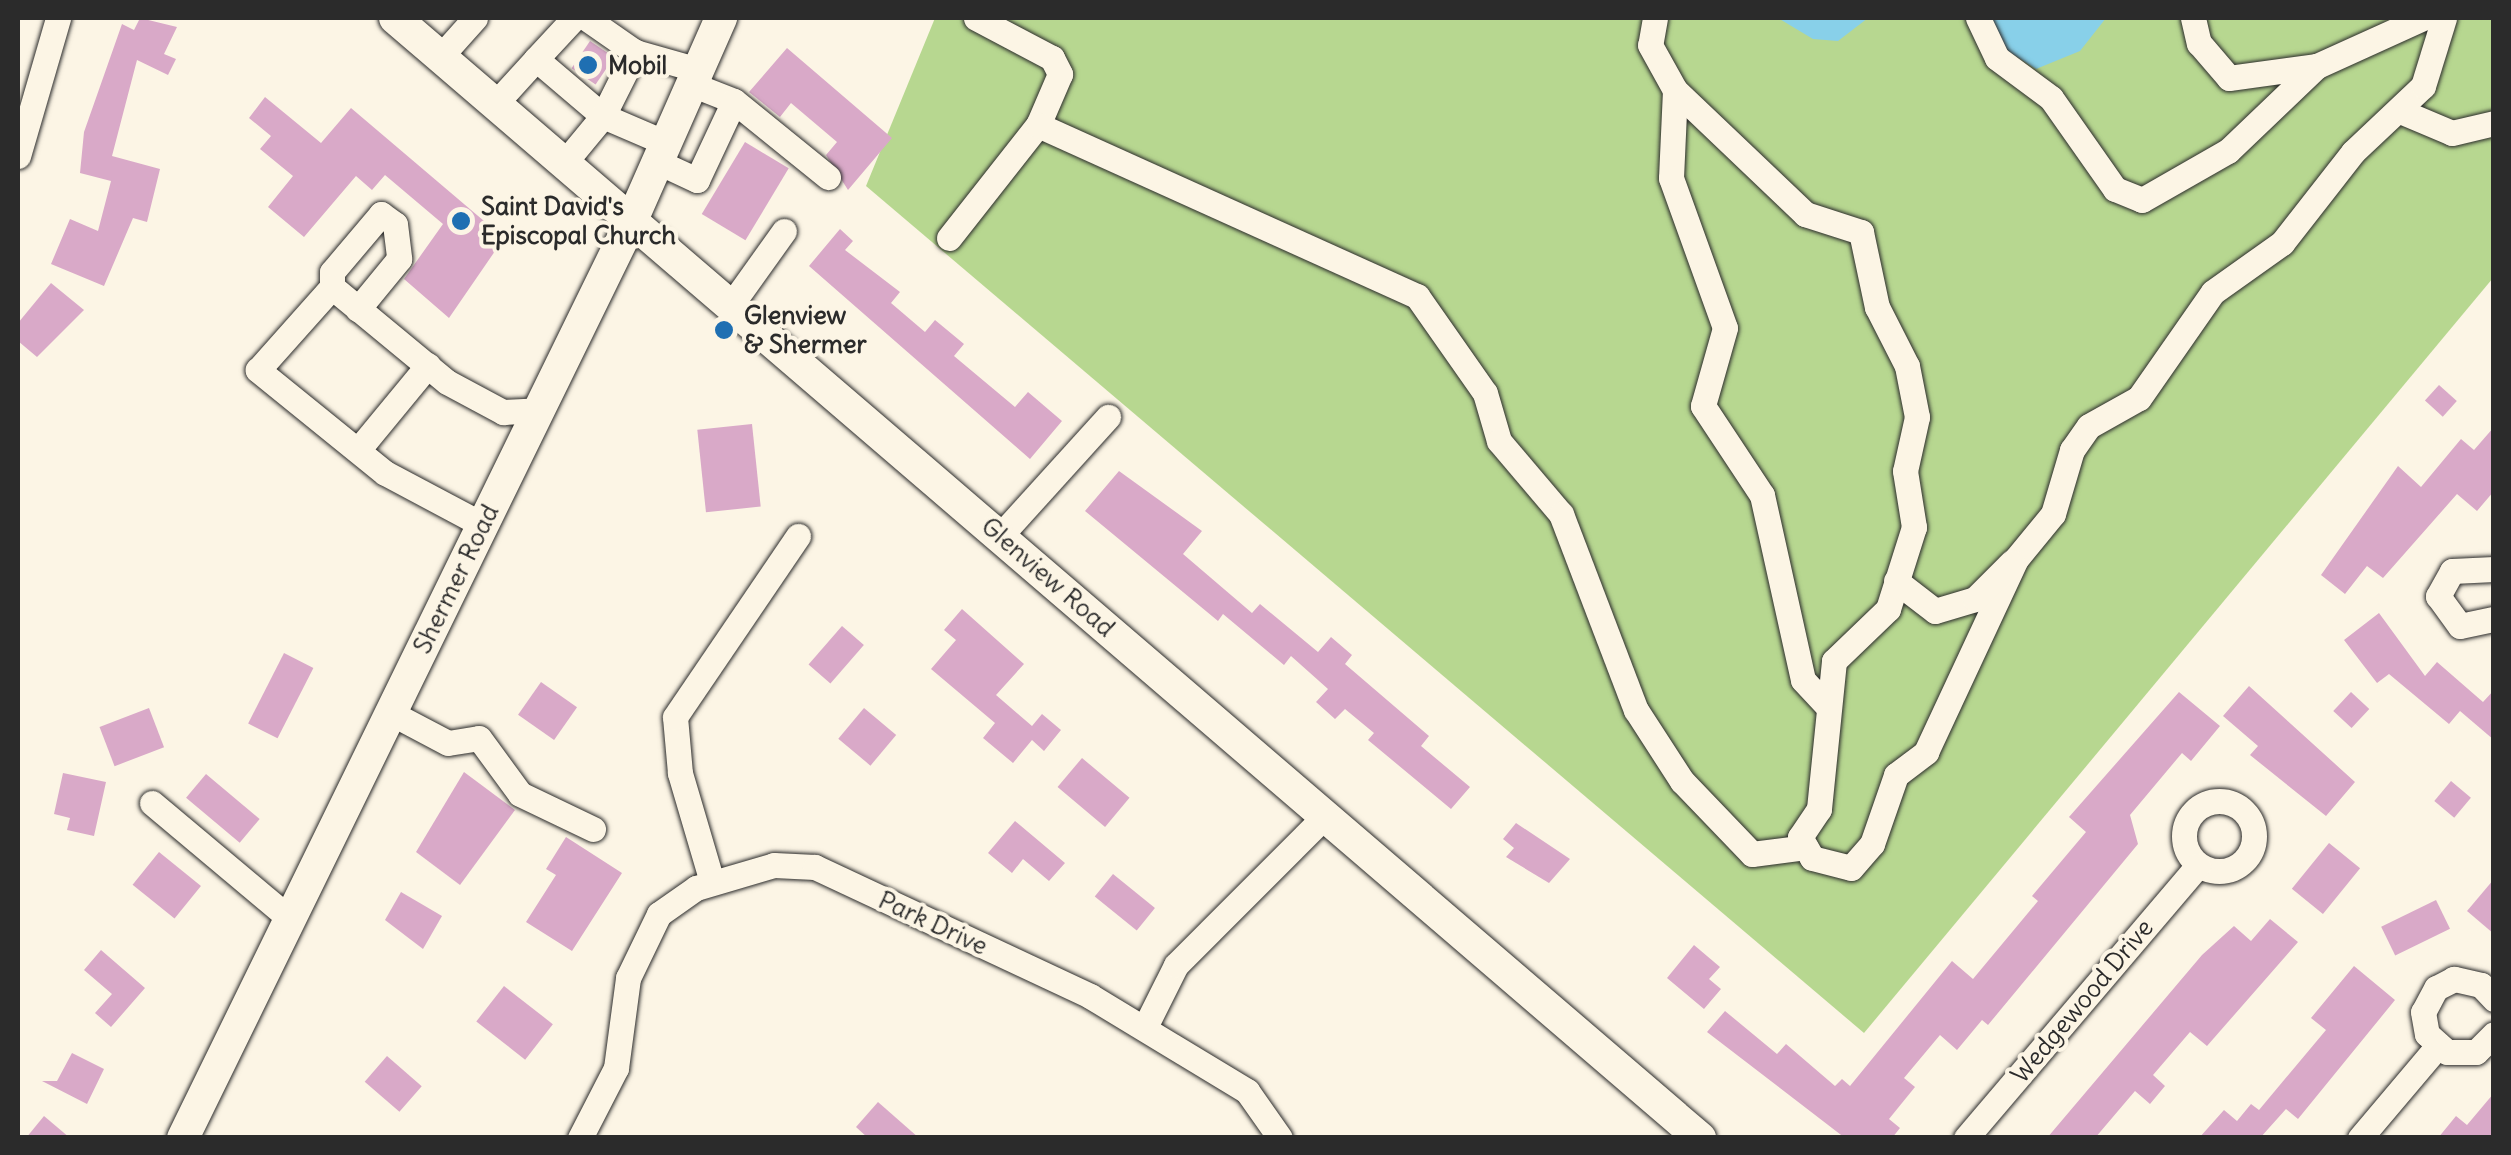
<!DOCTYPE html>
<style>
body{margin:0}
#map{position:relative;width:2511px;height:1155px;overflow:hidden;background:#fcf5e5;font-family:Delius,sans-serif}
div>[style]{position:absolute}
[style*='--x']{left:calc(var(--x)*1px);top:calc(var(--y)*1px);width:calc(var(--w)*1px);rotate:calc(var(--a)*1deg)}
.green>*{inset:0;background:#b7d790}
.water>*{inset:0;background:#88d0e9}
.building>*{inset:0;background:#d9a9c8;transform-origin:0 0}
.roads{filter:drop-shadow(0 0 2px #2b2b2b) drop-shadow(0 0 2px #2b2b2b)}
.minor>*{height:25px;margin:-12.5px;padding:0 12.5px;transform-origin:12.5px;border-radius:12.5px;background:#fcf5e5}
.minor>.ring{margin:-12.5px;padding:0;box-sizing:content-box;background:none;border:25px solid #fcf5e5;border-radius:50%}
.major>*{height:32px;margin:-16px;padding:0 16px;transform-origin:16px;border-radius:16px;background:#fcf5e5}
.dots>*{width:28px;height:28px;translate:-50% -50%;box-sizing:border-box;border:5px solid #fcf5e5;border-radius:50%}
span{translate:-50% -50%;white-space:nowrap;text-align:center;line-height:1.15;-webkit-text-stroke:8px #fcf5e5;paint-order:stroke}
.poi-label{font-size:25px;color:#2b2b2b;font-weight:700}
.left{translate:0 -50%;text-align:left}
.street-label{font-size:25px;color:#2b2b2b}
.frame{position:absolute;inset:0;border:20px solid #2b2b2b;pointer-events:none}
</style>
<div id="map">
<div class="green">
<i style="clip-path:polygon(935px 18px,2493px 18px,2493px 278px,1864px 1033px,866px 186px)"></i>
</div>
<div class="water">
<i style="clip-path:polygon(1778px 18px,1868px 18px,1838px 41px,1813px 39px)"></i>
<i style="clip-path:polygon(1988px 18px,2106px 18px,2080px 51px,2036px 69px,2008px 51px)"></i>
</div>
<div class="building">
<i style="clip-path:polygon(140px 18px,177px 27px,164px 54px,176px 59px,168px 75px,137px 60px,112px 156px,160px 169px,147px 222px,133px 218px,104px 286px,51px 264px,70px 219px,98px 231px,111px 181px,80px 173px,84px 132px,122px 24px,134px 30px)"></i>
<i style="left:590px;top:41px;width:29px;height:33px;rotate:34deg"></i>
<i style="clip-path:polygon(787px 48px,892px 138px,848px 190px,826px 155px,837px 142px,791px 103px,780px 117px,749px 92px)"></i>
<i style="clip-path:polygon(265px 97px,321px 143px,351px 108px,504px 238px,449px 318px,404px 279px,443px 224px,385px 175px,372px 190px,356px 176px,304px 237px,268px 207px,293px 176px,260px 149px,271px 136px,249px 118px)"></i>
<i style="left:745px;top:142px;width:51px;height:84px;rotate:31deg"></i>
<i style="clip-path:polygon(840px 229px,853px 241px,845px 250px,900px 292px,891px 303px,925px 332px,935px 320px,964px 344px,954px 356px,1015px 407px,1028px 392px,1062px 421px,1030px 459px,809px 266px)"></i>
<i style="clip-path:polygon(51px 283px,84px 310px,37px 357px,18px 341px,18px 323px)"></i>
<i style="left:2439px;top:385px;width:24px;height:21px;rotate:42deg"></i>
<i style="left:752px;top:424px;width:83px;height:55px;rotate:84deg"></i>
<i style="clip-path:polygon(2494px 427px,2494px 491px,2477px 511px,2457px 494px,2383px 578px,2367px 566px,2345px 594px,2321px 575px,2398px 466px,2421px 487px,2461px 439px,2474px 450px)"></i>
<i style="clip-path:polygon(1119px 471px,1202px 531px,1183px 554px,1252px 613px,1260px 604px,1318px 652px,1331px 637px,1352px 655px,1345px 664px,1429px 736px,1421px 746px,1470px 787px,1451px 809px,1368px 740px,1374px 733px,1345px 709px,1335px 719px,1316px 702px,1328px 689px,1291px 656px,1284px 665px,1223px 614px,1218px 621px,1085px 511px)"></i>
<i style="clip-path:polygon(962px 609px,1024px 664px,996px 695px,1032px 726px,1042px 714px,1061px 730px,1044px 751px,1032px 740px,1013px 763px,983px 738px,995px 723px,931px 669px,956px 640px,944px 630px)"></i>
<i style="clip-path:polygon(2379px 613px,2425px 676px,2437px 662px,2483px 702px,2494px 690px,2494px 740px,2460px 711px,2449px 724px,2389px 674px,2377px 683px,2344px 640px)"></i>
<i style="left:842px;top:626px;width:29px;height:51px;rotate:41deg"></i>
<i style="left:284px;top:653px;width:33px;height:79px;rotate:27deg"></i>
<i style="left:541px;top:682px;width:44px;height:40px;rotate:35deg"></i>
<i style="clip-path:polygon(2249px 686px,2355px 782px,2326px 816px,2250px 755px,2258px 746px,2223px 716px)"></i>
<i style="clip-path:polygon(2179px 692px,2220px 726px,2191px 761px,2182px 753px,2130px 815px,2138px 844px,1988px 1025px,1982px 1020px,1957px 1050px,1940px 1035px,1904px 1078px,1915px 1087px,1889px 1119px,1900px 1128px,1892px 1138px,1845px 1138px,1707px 1032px,1725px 1011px,1777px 1054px,1786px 1044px,1835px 1086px,1842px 1079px,1850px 1086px,1952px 961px,1973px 979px,2038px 901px,2032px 896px,2086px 832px,2069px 817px)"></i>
<i style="left:2351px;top:692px;width:25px;height:26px;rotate:43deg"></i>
<i style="left:149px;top:708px;width:42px;height:53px;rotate:69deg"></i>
<i style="left:864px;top:708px;width:42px;height:40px;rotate:40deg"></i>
<i style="left:1082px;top:758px;width:62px;height:38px;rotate:40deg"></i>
<i style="clip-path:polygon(464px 772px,515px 810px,460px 885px,416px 852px)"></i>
<i style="clip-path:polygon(63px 773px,106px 782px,94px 836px,67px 830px,70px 818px,54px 814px)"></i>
<i style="left:206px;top:774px;width:70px;height:31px;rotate:40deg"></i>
<i style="left:2451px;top:781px;width:26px;height:26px;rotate:40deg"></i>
<i style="clip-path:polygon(1015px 821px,1065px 863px,1049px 881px,1023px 859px,1012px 873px,988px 853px)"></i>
<i style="clip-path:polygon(1516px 823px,1570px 859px,1549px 883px,1506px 857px,1514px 848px,1503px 839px)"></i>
<i style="clip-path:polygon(566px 837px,622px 873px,572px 951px,526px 922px,556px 875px,546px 869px)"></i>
<i style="left:2329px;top:843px;width:40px;height:59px;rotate:39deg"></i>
<i style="left:159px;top:852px;width:54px;height:42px;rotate:39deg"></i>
<i style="left:1113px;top:874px;width:54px;height:29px;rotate:39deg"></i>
<i style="clip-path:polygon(2494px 879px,2494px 934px,2467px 911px)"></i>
<i style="clip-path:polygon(401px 892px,442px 916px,423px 949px,385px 920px)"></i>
<i style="left:2436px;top:900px;width:32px;height:61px;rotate:64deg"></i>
<i style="clip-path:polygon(2270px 919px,2298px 942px,2207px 1046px,2190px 1032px,2153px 1075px,2165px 1086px,2150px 1104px,2135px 1091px,2095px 1138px,2047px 1138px,2202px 955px,2234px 926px,2251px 941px)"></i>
<i style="clip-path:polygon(1694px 945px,1720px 967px,1709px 979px,1721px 989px,1704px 1009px,1667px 978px)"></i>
<i style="clip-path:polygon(101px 950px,145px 988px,111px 1027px,95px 1013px,112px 994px,84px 970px)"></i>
<i style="clip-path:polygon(2354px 966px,2395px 1000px,2298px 1119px,2286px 1109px,2260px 1138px,2199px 1138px,2224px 1110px,2237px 1121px,2251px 1104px,2259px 1110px,2326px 1030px,2311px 1018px)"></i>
<i style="left:504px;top:986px;width:62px;height:45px;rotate:38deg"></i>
<i style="clip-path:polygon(72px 1053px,104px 1069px,87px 1104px,42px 1081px,57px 1081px)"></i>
<i style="left:387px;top:1056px;width:46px;height:34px;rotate:41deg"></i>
<i style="clip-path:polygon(2494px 1093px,2494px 1138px,2438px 1138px,2456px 1116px,2467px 1125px)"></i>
<i style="clip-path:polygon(878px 1102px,919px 1138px,868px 1138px,856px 1127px)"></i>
<i style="clip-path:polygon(44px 1116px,70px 1138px,26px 1138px)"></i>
</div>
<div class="roads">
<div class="minor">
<i style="--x:586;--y:18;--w:60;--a:34.8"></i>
<i style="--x:635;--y:52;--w:66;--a:15.9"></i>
<i style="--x:976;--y:18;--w:86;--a:27.8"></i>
<i style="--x:1052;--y:58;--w:18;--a:63"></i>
<i style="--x:1060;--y:74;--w:56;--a:113.3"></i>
<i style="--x:1655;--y:18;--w:27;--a:100"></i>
<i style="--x:1650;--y:45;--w:51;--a:60.9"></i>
<i style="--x:1675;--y:90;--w:180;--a:43.6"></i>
<i style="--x:1805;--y:214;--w:59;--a:17.8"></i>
<i style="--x:1861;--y:232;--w:77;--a:78"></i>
<i style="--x:1877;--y:307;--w:66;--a:63"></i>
<i style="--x:1907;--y:366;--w:52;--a:78.9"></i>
<i style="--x:1917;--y:417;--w:55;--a:102.5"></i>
<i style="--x:1905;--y:471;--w:57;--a:80.9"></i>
<i style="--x:1914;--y:527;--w:86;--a:107.6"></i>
<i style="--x:1888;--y:609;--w:75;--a:136.1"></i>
<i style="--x:1834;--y:661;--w:149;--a:95.8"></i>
<i style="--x:1819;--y:809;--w:34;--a:124"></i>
<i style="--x:1800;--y:837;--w:24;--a:60"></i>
<i style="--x:1812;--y:858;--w:40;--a:14.4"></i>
<i style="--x:1851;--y:868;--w:32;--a:-49"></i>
<i style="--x:1872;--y:844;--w:73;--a:-70.8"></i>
<i style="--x:1896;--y:775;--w:38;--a:-37"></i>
<i style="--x:1926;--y:752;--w:213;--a:-65"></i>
<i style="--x:2016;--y:559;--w:58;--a:-50.6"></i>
<i style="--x:2053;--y:514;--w:67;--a:-73.5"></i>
<i style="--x:2072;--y:450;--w:29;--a:-55"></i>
<i style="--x:2089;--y:426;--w:57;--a:-29.2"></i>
<i style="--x:2139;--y:398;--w:129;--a:-55.1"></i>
<i style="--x:2213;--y:292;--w:85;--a:-35.4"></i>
<i style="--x:2282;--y:243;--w:115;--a:-52"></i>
<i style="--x:2353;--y:152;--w:96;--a:-43.3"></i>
<i style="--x:2423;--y:86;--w:71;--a:-72.8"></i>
<i style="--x:1978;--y:18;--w:44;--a:64.6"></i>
<i style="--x:1997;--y:58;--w:67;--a:36.5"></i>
<i style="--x:2051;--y:98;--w:111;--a:54.9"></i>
<i style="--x:2115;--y:189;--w:29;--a:22"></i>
<i style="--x:2142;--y:200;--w:99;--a:-29.7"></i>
<i style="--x:2228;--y:151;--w:123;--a:-43.7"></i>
<i style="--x:2193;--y:18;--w:26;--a:77"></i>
<i style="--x:2199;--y:43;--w:46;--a:49.4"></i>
<i style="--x:2229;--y:78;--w:89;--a:-7.8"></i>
<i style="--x:2317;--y:66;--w:116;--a:-24.4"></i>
<i style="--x:441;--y:56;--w:51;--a:-48.2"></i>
<i style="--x:536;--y:59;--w:56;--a:-47.2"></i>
<i style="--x:691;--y:84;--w:46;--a:21.6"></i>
<i style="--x:734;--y:101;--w:121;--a:39"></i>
<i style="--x:1675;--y:90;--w:88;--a:92.6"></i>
<i style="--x:1671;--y:178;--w:159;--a:70.2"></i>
<i style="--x:1725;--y:328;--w:81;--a:105.8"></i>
<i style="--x:1703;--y:406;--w:107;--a:56.5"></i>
<i style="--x:1762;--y:495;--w:189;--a:77.5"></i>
<i style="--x:1803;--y:680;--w:37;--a:47"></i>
<i style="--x:496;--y:103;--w:59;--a:-47.7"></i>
<i style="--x:536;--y:59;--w:88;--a:40.4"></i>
<i style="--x:603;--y:116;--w:69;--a:23.2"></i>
<i style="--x:2400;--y:111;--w:56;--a:22.9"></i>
<i style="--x:2452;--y:133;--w:43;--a:-13.4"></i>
<i style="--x:18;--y:156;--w:144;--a:-73.8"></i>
<i style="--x:565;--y:162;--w:60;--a:-50.4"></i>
<i style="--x:603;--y:116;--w:72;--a:-63.4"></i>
<i style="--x:658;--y:162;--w:43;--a:24.8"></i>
<i style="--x:697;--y:180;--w:87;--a:-64.9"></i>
<i style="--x:949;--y:238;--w:144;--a:-51.8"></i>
<i style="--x:1038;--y:125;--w:416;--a:24.3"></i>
<i style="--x:1417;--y:296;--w:118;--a:55"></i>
<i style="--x:1485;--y:393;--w:50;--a:73.7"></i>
<i style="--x:1499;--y:441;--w:96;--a:49.7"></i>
<i style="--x:1561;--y:514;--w:210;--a:69.1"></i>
<i style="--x:1636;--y:710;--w:85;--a:57.1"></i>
<i style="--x:1682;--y:781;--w:101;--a:46.2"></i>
<i style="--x:1752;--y:854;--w:54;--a:-7.4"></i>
<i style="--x:332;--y:287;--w:15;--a:-90"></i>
<i style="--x:332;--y:272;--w:76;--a:-49.8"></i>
<i style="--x:381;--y:214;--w:17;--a:36"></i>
<i style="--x:395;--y:224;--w:35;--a:83"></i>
<i style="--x:399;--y:259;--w:65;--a:129.4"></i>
<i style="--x:731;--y:305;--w:91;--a:-54.4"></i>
<i style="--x:358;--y:450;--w:110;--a:-50.5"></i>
<i style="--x:483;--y:525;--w:111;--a:-152"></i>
<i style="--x:385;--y:473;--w:164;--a:-141"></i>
<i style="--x:258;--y:370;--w:111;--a:-48.3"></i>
<i style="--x:332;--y:287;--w:149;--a:39.6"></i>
<i style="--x:447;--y:382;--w:64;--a:28.2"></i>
<i style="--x:503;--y:412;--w:36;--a:-3"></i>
<i style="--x:1000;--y:536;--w:161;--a:-47.8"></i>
<i style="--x:2494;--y:569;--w:42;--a:177.3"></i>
<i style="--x:2452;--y:571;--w:29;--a:119"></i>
<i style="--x:2438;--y:596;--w:37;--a:54"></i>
<i style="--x:2460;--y:626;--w:35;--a:-12"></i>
<i style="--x:1896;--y:581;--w:49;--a:37.6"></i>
<i style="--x:1935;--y:611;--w:42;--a:-16.7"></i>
<i style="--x:1975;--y:599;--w:52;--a:-45"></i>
<i style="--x:391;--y:713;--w:64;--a:27.8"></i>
<i style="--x:448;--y:743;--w:31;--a:-9"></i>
<i style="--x:479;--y:738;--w:69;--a:53.8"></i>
<i style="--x:520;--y:794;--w:81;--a:25.6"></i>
<i class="ring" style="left:2184px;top:801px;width:45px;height:45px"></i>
<i style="--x:152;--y:803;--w:180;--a:40"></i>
<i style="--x:712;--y:882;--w:114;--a:-106.4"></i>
<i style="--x:680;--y:773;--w:56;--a:-95.1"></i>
<i style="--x:675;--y:717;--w:219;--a:-55.8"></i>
<i style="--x:2494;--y:999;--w:19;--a:-133"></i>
<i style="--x:2481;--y:985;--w:28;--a:-167"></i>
<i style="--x:2454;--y:979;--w:20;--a:153"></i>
<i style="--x:2436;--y:988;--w:27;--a:118"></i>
<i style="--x:2423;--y:1012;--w:22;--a:80"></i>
<i style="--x:2427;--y:1034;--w:27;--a:42"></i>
<i style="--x:2447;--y:1052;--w:29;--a:0"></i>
<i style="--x:2476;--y:1052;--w:25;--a:-45"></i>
<i style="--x:1145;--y:1027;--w:69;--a:-63.4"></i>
<i style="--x:1176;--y:965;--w:211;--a:-45"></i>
<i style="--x:580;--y:1138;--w:79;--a:-62.8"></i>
<i style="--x:616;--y:1068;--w:91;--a:-82.4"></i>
<i style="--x:628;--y:978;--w:71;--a:-64.2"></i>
<i style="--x:659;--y:914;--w:45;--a:-35.1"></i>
<i style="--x:696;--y:888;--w:81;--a:-16.4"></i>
<i style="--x:774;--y:865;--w:41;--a:2.8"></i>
<i style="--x:815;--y:867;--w:304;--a:25.1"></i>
<i style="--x:1090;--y:996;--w:184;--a:31.2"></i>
<i style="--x:1247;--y:1091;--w:57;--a:54.9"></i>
<i style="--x:1966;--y:1138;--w:358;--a:-49.6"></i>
<i style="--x:2360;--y:1138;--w:119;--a:-49.8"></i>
</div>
<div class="major">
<i style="--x:395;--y:18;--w:1720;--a:40.64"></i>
<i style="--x:183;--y:1138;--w:1022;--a:-63.94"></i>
<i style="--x:632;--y:220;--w:221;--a:-66.2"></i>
</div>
</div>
<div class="dots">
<i style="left:588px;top:65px;background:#1f6fb2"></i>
<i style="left:461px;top:221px;background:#1f6fb2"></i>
<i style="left:724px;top:330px;background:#1f6fb2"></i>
</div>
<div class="poi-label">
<span class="left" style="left:608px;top:65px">Mobil</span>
<span class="left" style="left:481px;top:221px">Saint David's<br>Episcopal Church</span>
<span class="left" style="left:744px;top:330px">Glenview<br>&amp; Shermer</span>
</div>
<div class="street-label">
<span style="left:1048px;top:577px;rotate:41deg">Glenview Road</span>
<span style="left:456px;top:579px;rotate:-64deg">Shermer Road</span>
<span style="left:933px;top:923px;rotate:25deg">Park Drive</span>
<span style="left:2082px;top:1001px;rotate:-50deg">Wedgewood Drive</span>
</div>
<div class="frame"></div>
</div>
